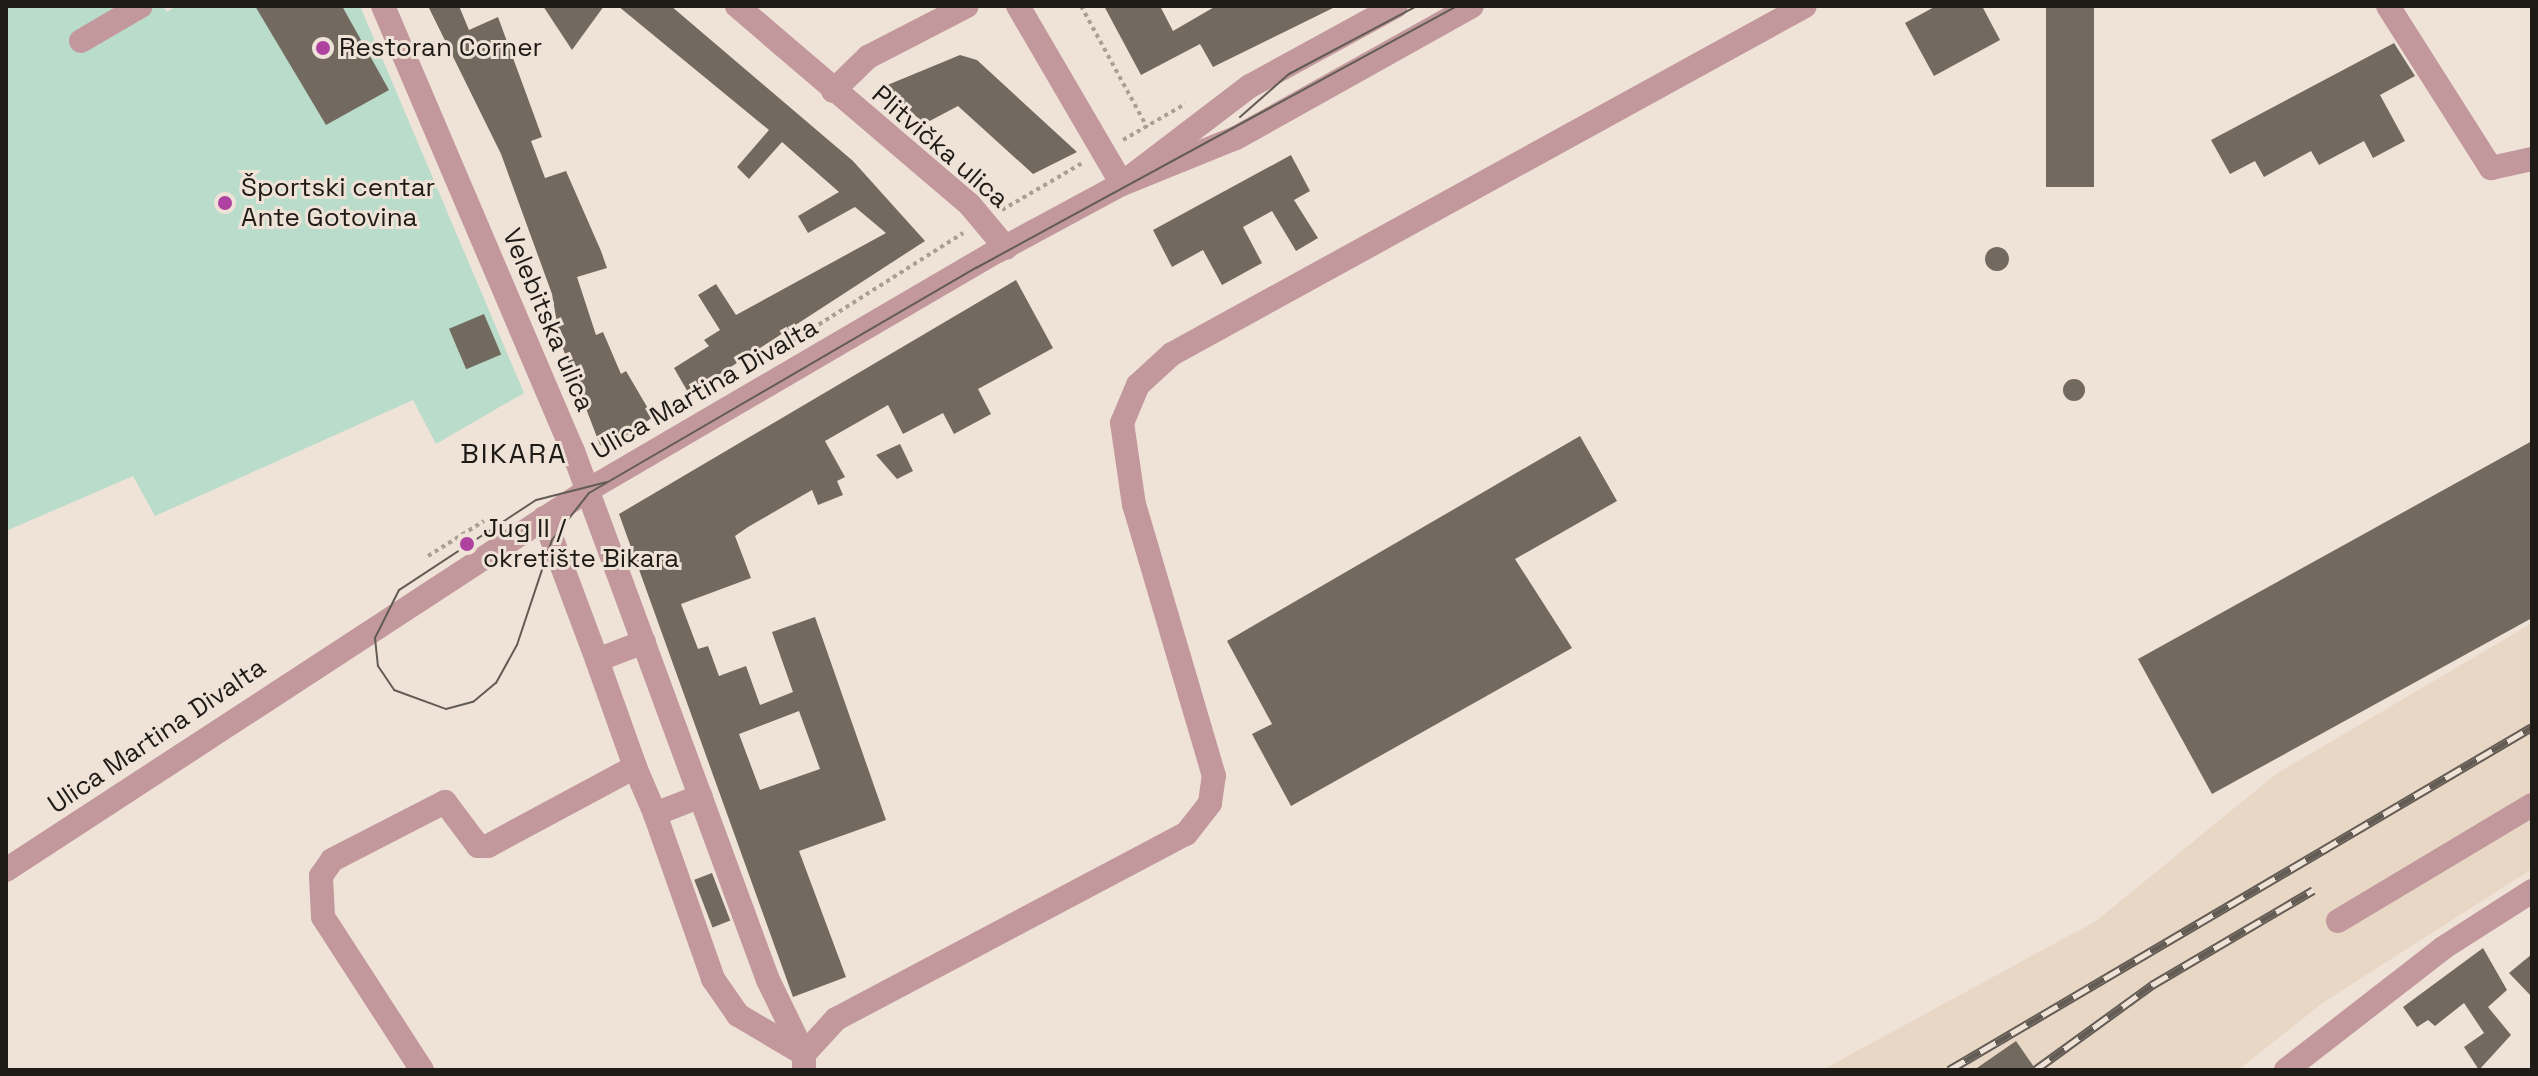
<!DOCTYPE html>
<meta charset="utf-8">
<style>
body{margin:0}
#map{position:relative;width:2538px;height:1076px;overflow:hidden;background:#efe3d8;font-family:"Space Grotesk",sans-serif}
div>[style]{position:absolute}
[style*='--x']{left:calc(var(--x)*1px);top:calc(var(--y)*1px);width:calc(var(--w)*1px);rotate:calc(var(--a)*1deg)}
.built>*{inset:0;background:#e9d7c6}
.green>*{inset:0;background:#badccb}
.building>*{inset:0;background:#736a5f;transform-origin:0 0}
.round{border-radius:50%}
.path>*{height:4px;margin-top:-2px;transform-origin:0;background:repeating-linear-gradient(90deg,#a89f96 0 4px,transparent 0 8px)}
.minor>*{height:24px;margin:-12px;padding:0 12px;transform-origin:12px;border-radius:12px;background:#c3989d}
.tram>*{height:2px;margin:-1px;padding:0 1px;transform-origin:1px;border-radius:1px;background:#625c55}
.rail>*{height:9px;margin-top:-4.5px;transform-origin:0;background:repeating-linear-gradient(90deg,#efe3d8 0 18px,#625c55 0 36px);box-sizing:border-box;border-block:2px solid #625c55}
.dots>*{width:22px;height:22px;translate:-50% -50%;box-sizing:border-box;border:4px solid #efe3d8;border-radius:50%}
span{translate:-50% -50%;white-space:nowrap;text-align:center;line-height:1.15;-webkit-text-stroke:6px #efe3d8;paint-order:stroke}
.poi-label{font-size:26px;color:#1e1a16}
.left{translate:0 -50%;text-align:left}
.street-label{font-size:26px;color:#1e1a16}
.neighbourhood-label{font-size:28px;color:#1e1a16;letter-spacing:2px}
.frame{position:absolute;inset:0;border:8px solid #1e1a16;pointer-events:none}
</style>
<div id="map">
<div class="built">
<i style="clip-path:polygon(2532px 623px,2532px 869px,2324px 1002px,2238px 1070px,1822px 1070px,2096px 921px,2276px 774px)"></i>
</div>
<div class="green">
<i style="clip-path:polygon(6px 6px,162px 6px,167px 12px,177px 6px,360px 6px,524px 393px,436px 444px,413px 400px,155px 516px,133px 476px,6px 531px)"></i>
</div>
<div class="building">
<i style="clip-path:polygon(255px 6px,342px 6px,389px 90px,326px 125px)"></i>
<i style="clip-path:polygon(428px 6px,459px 6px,469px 30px,498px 17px,542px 137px,531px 141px,545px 178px,566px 171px,601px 251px,607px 268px,577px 277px,596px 335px,603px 332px,621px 374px,626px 371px,653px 417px,610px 447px,600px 445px,560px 341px,552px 294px,501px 154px)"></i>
<i style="clip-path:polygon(543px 6px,604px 6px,572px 50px)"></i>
<i style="clip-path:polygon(618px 6px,671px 6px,853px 161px,925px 241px,689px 394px,674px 368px,709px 346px,704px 340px,720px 330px,698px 295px,716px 284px,736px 315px,886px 233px,855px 207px,808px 233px,798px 216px,839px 192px,782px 142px,749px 179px,737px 167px,769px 130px)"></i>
<i style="clip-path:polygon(1104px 6px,1160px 6px,1173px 31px,1216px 6px,1337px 6px,1213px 67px,1200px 44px,1141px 75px)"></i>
<i style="clip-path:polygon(1936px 6px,1982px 6px,2000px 40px,1934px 76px,1905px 23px)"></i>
<i style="left:2046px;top:6px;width:48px;height:181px"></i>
<i style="clip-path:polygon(2394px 43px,2415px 76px,2380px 95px,2405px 141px,2373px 158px,2364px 141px,2319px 165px,2311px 151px,2264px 177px,2255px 161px,2230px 174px,2211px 140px)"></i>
<i style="clip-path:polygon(960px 55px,977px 60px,1077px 152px,1033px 174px,958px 106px,924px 124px,885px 86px)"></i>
<i style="clip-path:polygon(1291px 155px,1310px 191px,1294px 200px,1318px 238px,1296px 251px,1272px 211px,1243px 227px,1262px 263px,1222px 285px,1203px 250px,1172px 267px,1153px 230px)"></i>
<i class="round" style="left:1985px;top:247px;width:24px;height:24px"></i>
<i style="clip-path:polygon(evenodd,1016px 280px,1053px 348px,978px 389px,991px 414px,954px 434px,943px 413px,903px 434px,888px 405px,825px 441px,845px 477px,837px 481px,843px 495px,818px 505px,812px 490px,748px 527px,735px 536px,751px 578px,681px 604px,698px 649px,708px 646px,719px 676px,746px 666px,760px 705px,793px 692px,772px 632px,815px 617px,886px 820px,799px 851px,846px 977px,793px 997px,619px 514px,1016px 280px,799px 711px,820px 769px,760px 790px,739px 734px,799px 711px)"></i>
<i style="left:484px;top:314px;width:44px;height:38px;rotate:67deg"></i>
<i class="round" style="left:2063px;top:379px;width:22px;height:22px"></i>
<i style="clip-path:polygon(1580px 436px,1617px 501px,1515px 559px,1572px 648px,1291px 806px,1252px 734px,1272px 724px,1227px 641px)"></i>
<i style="clip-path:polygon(2532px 441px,2532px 618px,2212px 794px,2138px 659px)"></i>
<i style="clip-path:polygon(900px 444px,913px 471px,897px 479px,876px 455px)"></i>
<i style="left:712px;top:873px;width:51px;height:19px;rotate:69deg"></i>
<i style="clip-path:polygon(2483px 948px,2507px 990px,2488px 1007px,2511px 1035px,2479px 1070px,2464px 1047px,2484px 1033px,2464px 1003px,2435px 1026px,2428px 1020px,2417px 1027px,2403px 1007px)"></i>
<i style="clip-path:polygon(2532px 954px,2532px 997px,2509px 973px)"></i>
<i style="clip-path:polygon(2016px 1041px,2036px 1070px,1974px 1070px)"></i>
</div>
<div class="path">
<i style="--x:1081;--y:6;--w:138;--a:61.4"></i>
<i style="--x:1123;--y:140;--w:72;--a:-30.1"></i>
<i style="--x:1002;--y:210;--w:95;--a:-30.3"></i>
<i style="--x:785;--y:346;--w:211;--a:-32.4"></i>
<i style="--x:428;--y:556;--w:66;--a:-32"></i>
</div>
<div class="minor">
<i style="--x:383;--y:6;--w:484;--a:66.9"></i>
<i style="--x:573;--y:451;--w:564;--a:69.77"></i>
<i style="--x:768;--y:980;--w:82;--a:64.1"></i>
<i style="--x:737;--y:6;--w:306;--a:40.5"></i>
<i style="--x:970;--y:205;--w:56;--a:50.1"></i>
<i style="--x:1018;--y:6;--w:206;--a:59.7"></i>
<i style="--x:2388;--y:6;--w:192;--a:57.6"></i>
<i style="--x:2491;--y:168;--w:42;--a:-12.4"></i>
<i style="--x:81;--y:41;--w:69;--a:-30.3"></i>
<i style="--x:833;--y:91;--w:49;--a:-44.2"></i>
<i style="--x:868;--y:57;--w:111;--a:-27.3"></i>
<i style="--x:1133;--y:175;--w:147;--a:-37.3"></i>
<i style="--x:1250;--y:86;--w:166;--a:-28.7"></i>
<i style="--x:544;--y:518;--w:152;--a:69.5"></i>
<i style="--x:644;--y:642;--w:50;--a:159"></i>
<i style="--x:597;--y:660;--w:114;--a:70.4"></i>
<i style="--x:635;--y:767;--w:51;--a:66.9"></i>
<i style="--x:655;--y:814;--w:49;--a:-21.4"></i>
<i style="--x:655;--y:814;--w:175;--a:70.6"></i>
<i style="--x:713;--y:979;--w:44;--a:55.2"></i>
<i style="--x:738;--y:1015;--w:77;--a:30.6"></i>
<i style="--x:6;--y:870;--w:695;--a:-33.14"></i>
<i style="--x:588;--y:490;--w:472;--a:-30.3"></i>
<i style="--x:996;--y:252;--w:143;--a:-28.4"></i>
<i style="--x:1122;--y:184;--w:123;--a:-22"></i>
<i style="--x:1236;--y:138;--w:270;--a:-29.2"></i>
<i style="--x:2338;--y:921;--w:226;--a:-30.9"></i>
<i style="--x:422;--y:1070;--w:182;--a:-122.9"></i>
<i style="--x:323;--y:917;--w:41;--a:-92.8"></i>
<i style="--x:321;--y:876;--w:19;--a:-55"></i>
<i style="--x:332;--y:860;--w:127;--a:-27.2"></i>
<i style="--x:445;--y:802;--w:55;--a:53.1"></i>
<i style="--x:478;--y:846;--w:10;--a:0"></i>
<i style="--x:488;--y:846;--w:167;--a:-28.3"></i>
<i style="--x:804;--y:1070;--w:16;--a:-90"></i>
<i style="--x:804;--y:1054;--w:47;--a:-47.6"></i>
<i style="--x:836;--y:1019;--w:396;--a:-27.9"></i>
<i style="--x:1186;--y:834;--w:39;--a:-52"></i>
<i style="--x:1210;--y:803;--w:27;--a:-82"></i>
<i style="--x:1214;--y:776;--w:283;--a:-106.4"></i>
<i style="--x:1134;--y:505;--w:83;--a:-98.3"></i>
<i style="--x:1122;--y:423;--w:41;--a:-67.2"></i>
<i style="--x:1138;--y:385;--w:46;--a:-42.4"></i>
<i style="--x:1172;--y:354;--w:722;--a:-28.8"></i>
<i style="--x:2286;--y:1070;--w:199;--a:-37.8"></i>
<i style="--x:2443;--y:948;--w:106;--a:-32.6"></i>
</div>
<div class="tram">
<i style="--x:1240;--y:117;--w:65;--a:-41.3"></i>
<i style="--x:1289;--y:74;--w:145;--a:-28"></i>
<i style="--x:607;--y:482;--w:73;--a:165.8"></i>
<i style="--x:536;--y:500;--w:164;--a:146.7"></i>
<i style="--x:399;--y:590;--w:54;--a:116.6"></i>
<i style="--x:375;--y:638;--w:28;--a:84"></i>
<i style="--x:378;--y:666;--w:29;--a:56"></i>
<i style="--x:394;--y:690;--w:55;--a:20.1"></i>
<i style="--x:446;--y:709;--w:28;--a:-15"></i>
<i style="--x:473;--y:702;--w:30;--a:-40"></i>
<i style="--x:496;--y:683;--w:43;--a:-61.1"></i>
<i style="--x:517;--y:645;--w:111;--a:-71.6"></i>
<i style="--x:552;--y:540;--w:60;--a:-51.8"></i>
<i style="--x:589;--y:493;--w:448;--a:-30.2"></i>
<i style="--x:976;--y:268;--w:548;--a:-28.58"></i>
</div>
<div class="rail">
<i style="--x:1949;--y:1070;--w:676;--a:-30.47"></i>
<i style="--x:2035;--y:1070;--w:145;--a:-36"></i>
<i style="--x:2152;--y:985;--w:187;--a:-30.5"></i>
</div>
<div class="dots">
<i style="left:323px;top:48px;background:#af42a0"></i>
<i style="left:225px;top:203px;background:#af42a0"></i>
<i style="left:467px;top:544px;background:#af42a0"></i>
</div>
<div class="poi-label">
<span class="left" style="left:339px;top:48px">Restoran Corner</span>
<span class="left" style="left:241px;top:203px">Športski centar<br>Ante Gotovina</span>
<span class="left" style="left:483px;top:544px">Jug II /<br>okretište Bikara</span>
</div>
<div class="street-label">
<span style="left:940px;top:147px;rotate:41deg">Plitvička ulica</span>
<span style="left:548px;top:320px;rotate:67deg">Velebitska ulica</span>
<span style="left:705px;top:389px;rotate:-30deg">Ulica Martina Divalta</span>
<span style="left:157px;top:736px;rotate:-34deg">Ulica Martina Divalta</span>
</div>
<div class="neighbourhood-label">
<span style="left:514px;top:453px">BIKARA</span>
</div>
<div class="frame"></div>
</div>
